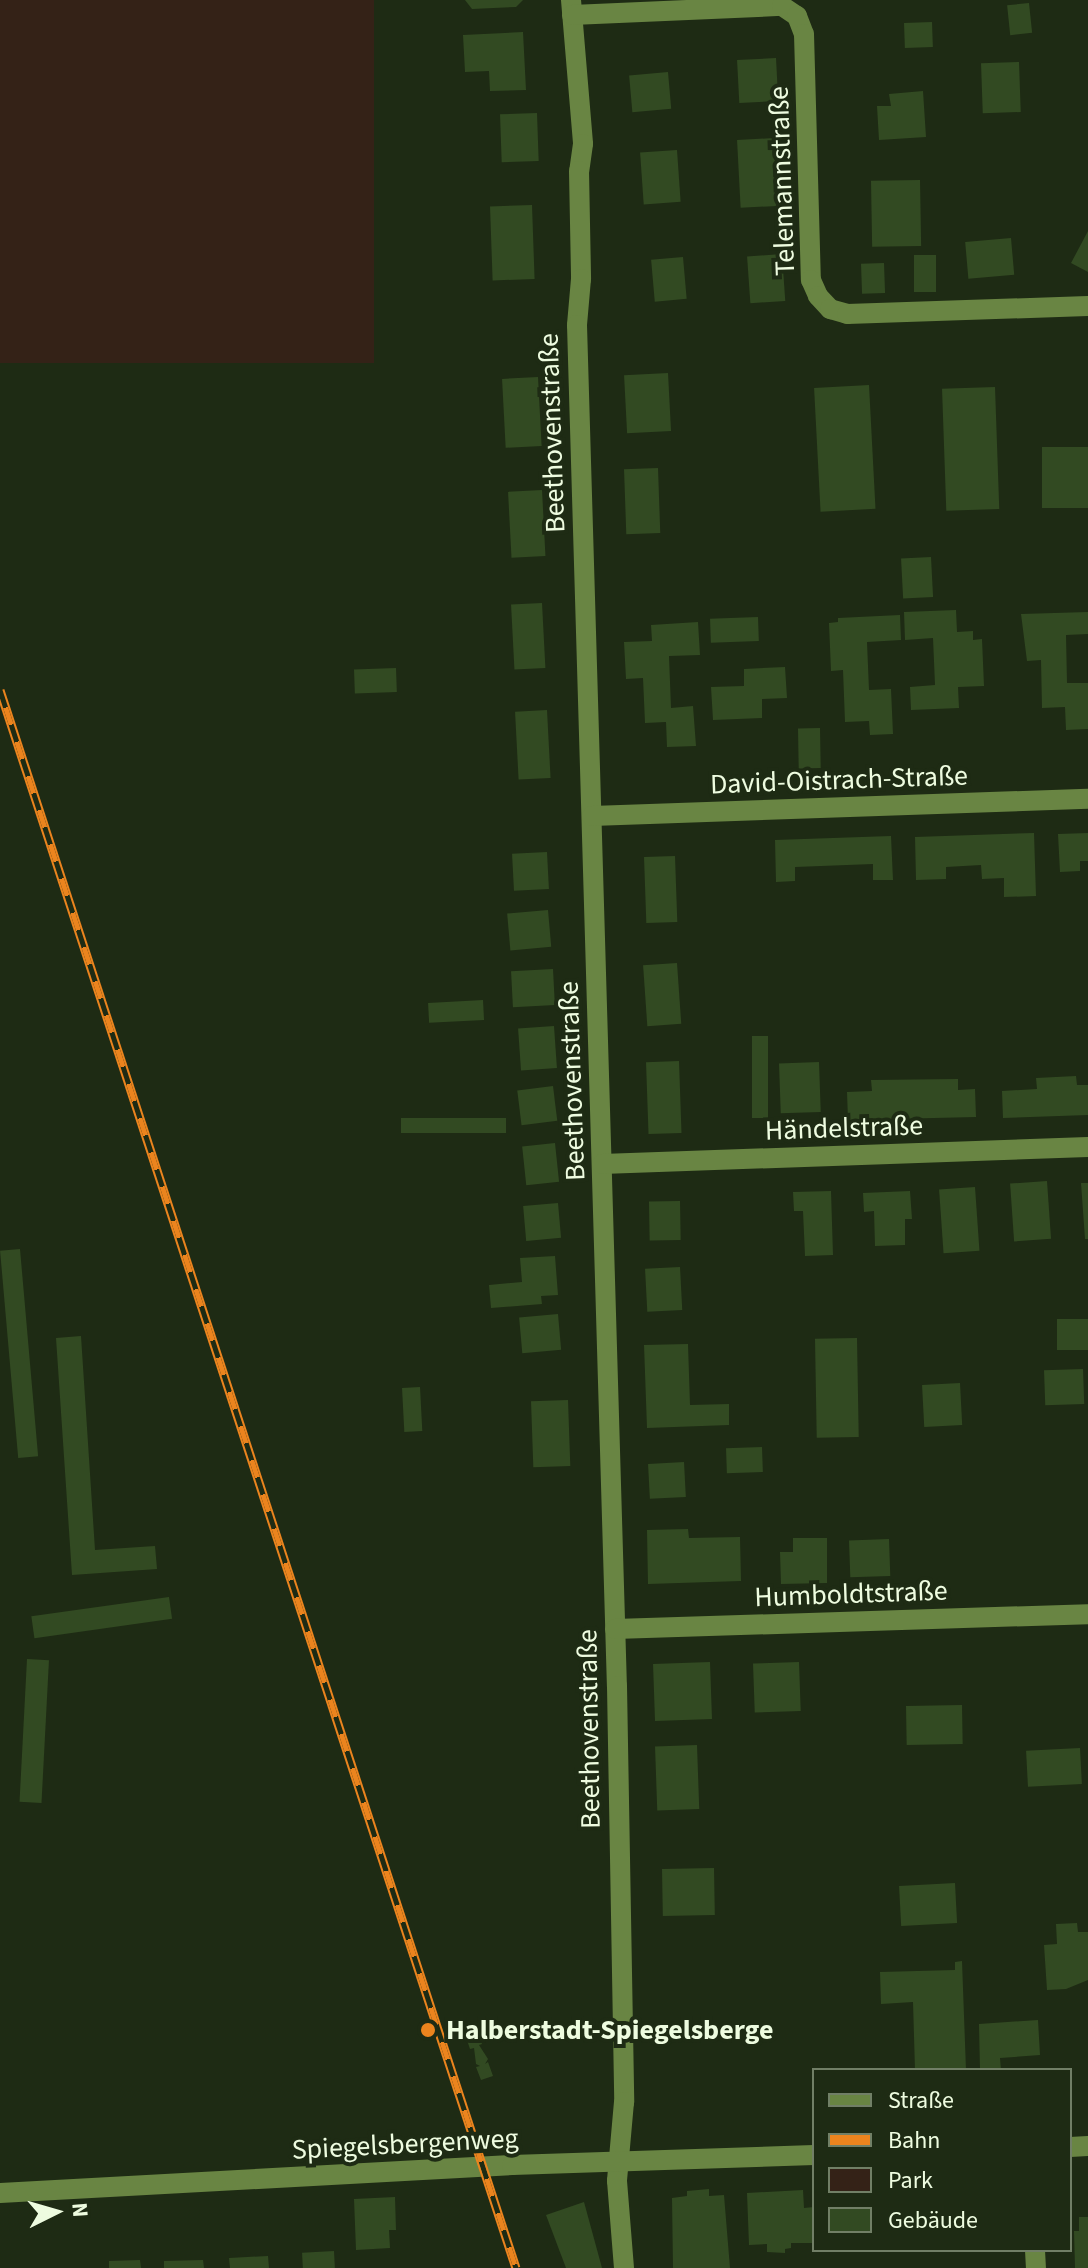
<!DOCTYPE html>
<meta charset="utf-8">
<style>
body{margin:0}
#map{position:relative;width:1088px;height:2268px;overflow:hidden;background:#1e2b14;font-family:"Source Sans 3",sans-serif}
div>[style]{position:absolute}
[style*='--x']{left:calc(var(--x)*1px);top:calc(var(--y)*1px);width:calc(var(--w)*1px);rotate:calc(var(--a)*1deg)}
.green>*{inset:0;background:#342217;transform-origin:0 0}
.building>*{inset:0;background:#324a22;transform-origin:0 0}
.minor>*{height:20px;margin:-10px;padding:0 10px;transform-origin:10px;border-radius:10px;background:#698543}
.rail>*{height:9px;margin-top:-4.5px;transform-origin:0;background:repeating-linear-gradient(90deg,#1e2b14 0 18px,#eb841e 0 36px);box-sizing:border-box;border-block:2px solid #eb841e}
.dots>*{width:22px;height:22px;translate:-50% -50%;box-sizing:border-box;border:4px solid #1e2b14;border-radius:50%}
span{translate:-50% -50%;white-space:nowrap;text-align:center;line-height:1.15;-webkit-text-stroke:8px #1e2b14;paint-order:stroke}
.street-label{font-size:28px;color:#eefce0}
.poi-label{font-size:28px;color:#eefce0;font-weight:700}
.left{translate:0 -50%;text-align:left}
.legend{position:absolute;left:812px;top:2068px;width:260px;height:184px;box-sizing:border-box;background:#1e2b14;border:2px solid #717f66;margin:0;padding:10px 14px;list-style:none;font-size:24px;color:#eefce0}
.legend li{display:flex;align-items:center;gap:16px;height:40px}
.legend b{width:40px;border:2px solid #717f66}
.north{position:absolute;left:16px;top:2172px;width:80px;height:80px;-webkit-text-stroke:6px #1e2b14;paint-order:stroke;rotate:85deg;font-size:22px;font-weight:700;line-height:32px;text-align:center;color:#eefce0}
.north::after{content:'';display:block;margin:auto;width:28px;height:36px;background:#eefce0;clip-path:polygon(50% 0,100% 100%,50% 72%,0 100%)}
</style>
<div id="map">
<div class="green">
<i style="left:0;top:0;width:374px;height:363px"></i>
</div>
<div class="building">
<i style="clip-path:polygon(465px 0,523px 0,516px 7px,472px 9px)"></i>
<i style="left:1029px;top:3px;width:30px;height:22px;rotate:84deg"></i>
<i style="left:932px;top:22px;width:25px;height:28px;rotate:88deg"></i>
<i style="clip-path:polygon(523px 32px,526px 90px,490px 91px,489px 71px,465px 72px,463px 35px)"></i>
<i style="left:776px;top:58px;width:43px;height:39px;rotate:87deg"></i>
<i style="left:1019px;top:62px;width:50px;height:38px;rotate:88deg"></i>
<i style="left:668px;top:72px;width:37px;height:39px;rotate:85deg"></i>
<i style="clip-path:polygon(923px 91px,926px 137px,879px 140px,877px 106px,891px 106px,889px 94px)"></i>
<i style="left:537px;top:113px;width:48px;height:37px;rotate:88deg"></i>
<i style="left:774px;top:138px;width:68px;height:37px;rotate:87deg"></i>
<i style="left:677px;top:150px;width:52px;height:37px;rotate:86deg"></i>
<i style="left:920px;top:180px;width:66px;height:49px;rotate:89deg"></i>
<i style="left:532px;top:205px;width:74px;height:42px;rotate:88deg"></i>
<i style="clip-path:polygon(1088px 231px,1088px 272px,1071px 263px)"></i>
<i style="left:1011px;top:238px;width:37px;height:46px;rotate:85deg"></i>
<i style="left:782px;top:254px;width:47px;height:35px;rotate:86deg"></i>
<i style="left:914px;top:255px;width:22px;height:37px"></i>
<i style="left:683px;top:257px;width:42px;height:32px;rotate:85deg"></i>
<i style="left:884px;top:263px;width:30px;height:23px;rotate:88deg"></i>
<i style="left:668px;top:373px;width:58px;height:44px;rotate:87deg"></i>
<i style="left:538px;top:377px;width:69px;height:36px;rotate:87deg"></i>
<i style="left:869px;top:385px;width:124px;height:55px;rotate:87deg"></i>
<i style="left:995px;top:387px;width:122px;height:53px;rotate:88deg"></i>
<i style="left:1088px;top:447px;width:61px;height:46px;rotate:90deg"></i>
<i style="left:658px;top:468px;width:65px;height:34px;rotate:88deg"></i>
<i style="left:542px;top:490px;width:66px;height:34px;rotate:87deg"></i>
<i style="left:931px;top:557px;width:40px;height:30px;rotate:87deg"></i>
<i style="left:542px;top:603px;width:65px;height:31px;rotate:87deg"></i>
<i style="clip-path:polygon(956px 610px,957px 632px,973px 631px,973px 640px,982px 639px,984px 686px,958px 687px,959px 708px,911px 710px,910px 687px,935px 685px,933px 638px,905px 640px,904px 612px)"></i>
<i style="clip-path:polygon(1088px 612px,1088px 634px,1066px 635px,1067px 683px,1088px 683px,1088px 729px,1066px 730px,1065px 707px,1042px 708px,1041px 660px,1027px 661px,1021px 614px)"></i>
<i style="clip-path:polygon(900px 615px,901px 640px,867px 642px,869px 690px,891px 689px,893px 734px,870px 735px,869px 721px,845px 722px,843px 670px,831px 671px,829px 623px,838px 622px,838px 618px)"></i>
<i style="left:758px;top:617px;width:24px;height:48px;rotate:88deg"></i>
<i style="clip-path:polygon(698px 622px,700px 655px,669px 656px,671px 708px,693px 706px,696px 746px,667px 747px,666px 722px,645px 723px,643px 678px,626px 679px,624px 642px,652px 641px,651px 625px)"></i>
<i style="clip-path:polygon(785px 667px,787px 698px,762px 699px,762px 718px,713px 720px,711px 687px,744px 686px,744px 669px)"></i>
<i style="left:396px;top:668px;width:24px;height:42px;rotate:88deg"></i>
<i style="left:547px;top:710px;width:68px;height:32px;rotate:87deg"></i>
<i style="left:820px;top:728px;width:40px;height:22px;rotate:89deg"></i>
<i style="clip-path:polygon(1034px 833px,1036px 896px,1004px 897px,1004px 878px,982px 879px,981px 865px,946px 867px,946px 879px,916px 880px,915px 837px)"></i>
<i style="clip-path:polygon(1088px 833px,1088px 861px,1080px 861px,1080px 871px,1060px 872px,1058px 834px)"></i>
<i style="clip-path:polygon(891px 836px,893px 880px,873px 880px,873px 864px,795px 867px,795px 881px,776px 882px,775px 840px)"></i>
<i style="left:547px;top:852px;width:37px;height:35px;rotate:87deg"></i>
<i style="left:675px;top:856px;width:66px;height:31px;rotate:88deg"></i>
<i style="left:548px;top:910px;width:37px;height:41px;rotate:85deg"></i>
<i style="left:677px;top:963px;width:61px;height:34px;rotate:86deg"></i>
<i style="left:553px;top:969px;width:36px;height:42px;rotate:87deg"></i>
<i style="left:483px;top:1000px;width:20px;height:55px;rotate:87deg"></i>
<i style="left:554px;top:1026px;width:42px;height:36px;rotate:86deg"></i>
<i style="left:752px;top:1036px;width:16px;height:82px"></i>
<i style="left:679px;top:1061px;width:72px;height:33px;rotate:88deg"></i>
<i style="left:819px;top:1062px;width:50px;height:40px;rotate:88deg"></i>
<i style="clip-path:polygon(1076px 1076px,1077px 1085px,1088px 1085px,1088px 1115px,1003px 1118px,1002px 1091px,1037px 1089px,1036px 1078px)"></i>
<i style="clip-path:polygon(958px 1079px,958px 1090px,975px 1089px,976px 1117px,848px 1120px,847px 1092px,872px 1091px,871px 1080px)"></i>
<i style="left:553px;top:1086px;width:35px;height:36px;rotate:83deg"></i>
<i style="left:506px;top:1118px;width:15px;height:105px;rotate:90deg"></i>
<i style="left:555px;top:1143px;width:39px;height:33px;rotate:84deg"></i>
<i style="left:1047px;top:1181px;width:58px;height:37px;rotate:86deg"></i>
<i style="clip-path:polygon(1081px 1183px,1088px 1183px,1088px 1239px,1085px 1239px)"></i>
<i style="left:975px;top:1187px;width:64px;height:36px;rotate:86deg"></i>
<i style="clip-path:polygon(831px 1191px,833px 1255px,805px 1256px,803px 1211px,794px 1211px,793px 1192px)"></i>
<i style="clip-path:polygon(910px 1191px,912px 1219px,905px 1219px,905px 1245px,875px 1246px,874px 1211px,864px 1212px,863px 1193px)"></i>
<i style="left:680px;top:1201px;width:39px;height:31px;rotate:89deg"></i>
<i style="left:558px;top:1203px;width:35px;height:35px;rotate:85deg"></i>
<i style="left:20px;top:1249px;width:208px;height:20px;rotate:85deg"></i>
<i style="clip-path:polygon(555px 1256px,558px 1295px,541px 1296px,542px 1304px,491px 1308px,489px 1285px,522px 1282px,520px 1258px)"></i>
<i style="left:680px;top:1267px;width:43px;height:35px;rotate:87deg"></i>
<i style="left:558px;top:1314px;width:36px;height:39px;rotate:85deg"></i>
<i style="left:1057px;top:1319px;width:31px;height:31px"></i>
<i style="clip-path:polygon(81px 1336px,95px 1550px,155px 1546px,157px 1569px,72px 1575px,56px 1338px)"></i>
<i style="left:857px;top:1338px;width:99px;height:42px;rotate:89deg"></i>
<i style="clip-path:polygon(688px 1344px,690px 1405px,729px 1404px,729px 1425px,647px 1428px,644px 1345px)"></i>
<i style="left:1083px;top:1369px;width:35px;height:39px;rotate:88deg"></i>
<i style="left:960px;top:1383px;width:42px;height:38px;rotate:87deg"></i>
<i style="left:420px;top:1387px;width:44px;height:18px;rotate:87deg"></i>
<i style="left:568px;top:1400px;width:66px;height:37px;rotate:88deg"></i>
<i style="left:762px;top:1447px;width:25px;height:36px;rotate:88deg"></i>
<i style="left:684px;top:1462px;width:35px;height:36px;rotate:87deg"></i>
<i style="clip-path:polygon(688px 1529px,689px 1538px,740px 1537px,741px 1581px,648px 1584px,647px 1530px)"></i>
<i style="clip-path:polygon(793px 1538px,827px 1538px,827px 1583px,781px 1584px,780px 1552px,793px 1552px)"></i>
<i style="left:889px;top:1539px;width:37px;height:40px;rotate:88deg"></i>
<i style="left:169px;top:1597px;width:22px;height:139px;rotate:82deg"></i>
<i style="left:27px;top:1659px;width:22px;height:143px;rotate:3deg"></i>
<i style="left:710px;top:1662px;width:57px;height:57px;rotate:88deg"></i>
<i style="left:799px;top:1662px;width:49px;height:46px;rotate:88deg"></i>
<i style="left:962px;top:1705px;width:39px;height:56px;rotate:89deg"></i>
<i style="left:697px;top:1745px;width:64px;height:42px;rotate:88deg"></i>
<i style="left:1080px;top:1748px;width:36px;height:54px;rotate:87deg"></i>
<i style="left:714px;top:1868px;width:47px;height:52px;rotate:89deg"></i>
<i style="left:955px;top:1883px;width:40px;height:56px;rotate:87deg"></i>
<i style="clip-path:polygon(1077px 1923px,1078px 1932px,1088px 1932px,1088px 1980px,1066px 1989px,1047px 1990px,1044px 1945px,1057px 1944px,1056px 1924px)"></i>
<i style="clip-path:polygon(962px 1961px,966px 2070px,915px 2070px,913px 2002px,881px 2004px,880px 1972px,955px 1970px,955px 1962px)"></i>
<i style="clip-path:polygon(1038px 2020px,1040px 2055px,1000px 2058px,1001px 2070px,980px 2070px,979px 2024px)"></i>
<i style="clip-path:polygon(478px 2033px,482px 2044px,479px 2045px,488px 2059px,485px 2064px,488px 2062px,493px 2076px,481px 2080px,476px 2067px,480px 2066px,476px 2064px,474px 2048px,470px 2049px,466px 2037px)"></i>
<i style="clip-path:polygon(709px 2189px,709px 2196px,724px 2195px,730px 2268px,673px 2268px,672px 2198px,687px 2196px,687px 2191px)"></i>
<i style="clip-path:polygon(803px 2190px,804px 2208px,814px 2207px,814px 2243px,791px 2243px,791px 2248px,785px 2249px,785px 2253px,767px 2252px,767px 2244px,749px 2245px,747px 2193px)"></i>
<i style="clip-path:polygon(395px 2197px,396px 2230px,389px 2230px,390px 2248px,356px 2250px,354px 2199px)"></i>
<i style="clip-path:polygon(584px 2202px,602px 2268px,566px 2268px,546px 2215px)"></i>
<i style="clip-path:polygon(1079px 2217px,1088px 2217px,1088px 2268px,1075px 2268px,1074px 2231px,1079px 2231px)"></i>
<i style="left:334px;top:2251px;width:17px;height:32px;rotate:87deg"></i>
<i style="clip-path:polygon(268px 2256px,269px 2268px,230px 2268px,229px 2258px)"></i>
<i style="clip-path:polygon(140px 2260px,141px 2268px,109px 2268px,109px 2261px)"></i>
<i style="clip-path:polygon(203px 2260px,204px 2268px,164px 2268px,164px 2261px)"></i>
</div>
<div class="minor">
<i style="--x:571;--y:0;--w:144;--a:85.2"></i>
<i style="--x:583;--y:144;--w:27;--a:98"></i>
<i style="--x:579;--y:171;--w:108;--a:88.9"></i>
<i style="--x:581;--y:279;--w:46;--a:95"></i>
<i style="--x:577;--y:325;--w:1362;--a:88.32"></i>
<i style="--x:617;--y:1686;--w:416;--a:89"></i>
<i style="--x:624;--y:2102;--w:79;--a:95.1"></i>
<i style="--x:617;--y:2181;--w:87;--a:85.4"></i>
<i style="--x:572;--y:15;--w:210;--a:-2.5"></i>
<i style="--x:782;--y:6;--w:18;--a:34"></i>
<i style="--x:797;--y:16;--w:19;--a:69"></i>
<i style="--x:804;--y:34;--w:246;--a:88.4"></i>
<i style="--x:811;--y:280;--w:17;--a:66"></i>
<i style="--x:818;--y:296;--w:18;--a:47"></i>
<i style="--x:830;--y:309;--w:18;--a:16"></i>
<i style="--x:847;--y:314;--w:241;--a:-1.9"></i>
<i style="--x:592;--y:816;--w:496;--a:-2"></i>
<i style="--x:602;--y:1164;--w:486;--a:-2"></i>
<i style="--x:615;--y:1629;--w:473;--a:-1.8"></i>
<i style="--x:1070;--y:2147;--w:18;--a:-3"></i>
<i style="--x:0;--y:2193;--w:513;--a:-3.13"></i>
<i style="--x:512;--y:2165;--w:302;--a:-1.9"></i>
<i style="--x:1035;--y:2250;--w:18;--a:87"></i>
</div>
<div class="rail">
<i style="--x:0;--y:690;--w:1660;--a:71.89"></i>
</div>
<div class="dots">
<i style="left:428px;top:2030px;background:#eb841e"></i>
</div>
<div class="street-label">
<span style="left:782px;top:181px;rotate:-92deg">Telemannstraße</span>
<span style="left:552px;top:433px;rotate:-92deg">Beethovenstraße</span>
<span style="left:839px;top:780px;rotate:-2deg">David-Oistrach-Straße</span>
<span style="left:572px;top:1081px;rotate:-92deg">Beethovenstraße</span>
<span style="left:844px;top:1128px;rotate:-2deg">Händelstraße</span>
<span style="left:851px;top:1594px;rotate:-2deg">Humboldtstraße</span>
<span style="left:589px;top:1729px;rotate:-91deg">Beethovenstraße</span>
<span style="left:405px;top:2144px;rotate:-3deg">Spiegelsbergenweg</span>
</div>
<div class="poi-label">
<span class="left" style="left:446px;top:2030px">Halberstadt-Spiegelsberge</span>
</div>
<ul class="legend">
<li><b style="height:10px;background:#698543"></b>Straße</li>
<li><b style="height:10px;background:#eb841e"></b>Bahn</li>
<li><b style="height:22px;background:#342217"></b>Park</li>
<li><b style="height:22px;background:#324a22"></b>Gebäude</li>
</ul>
<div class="north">N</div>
</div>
